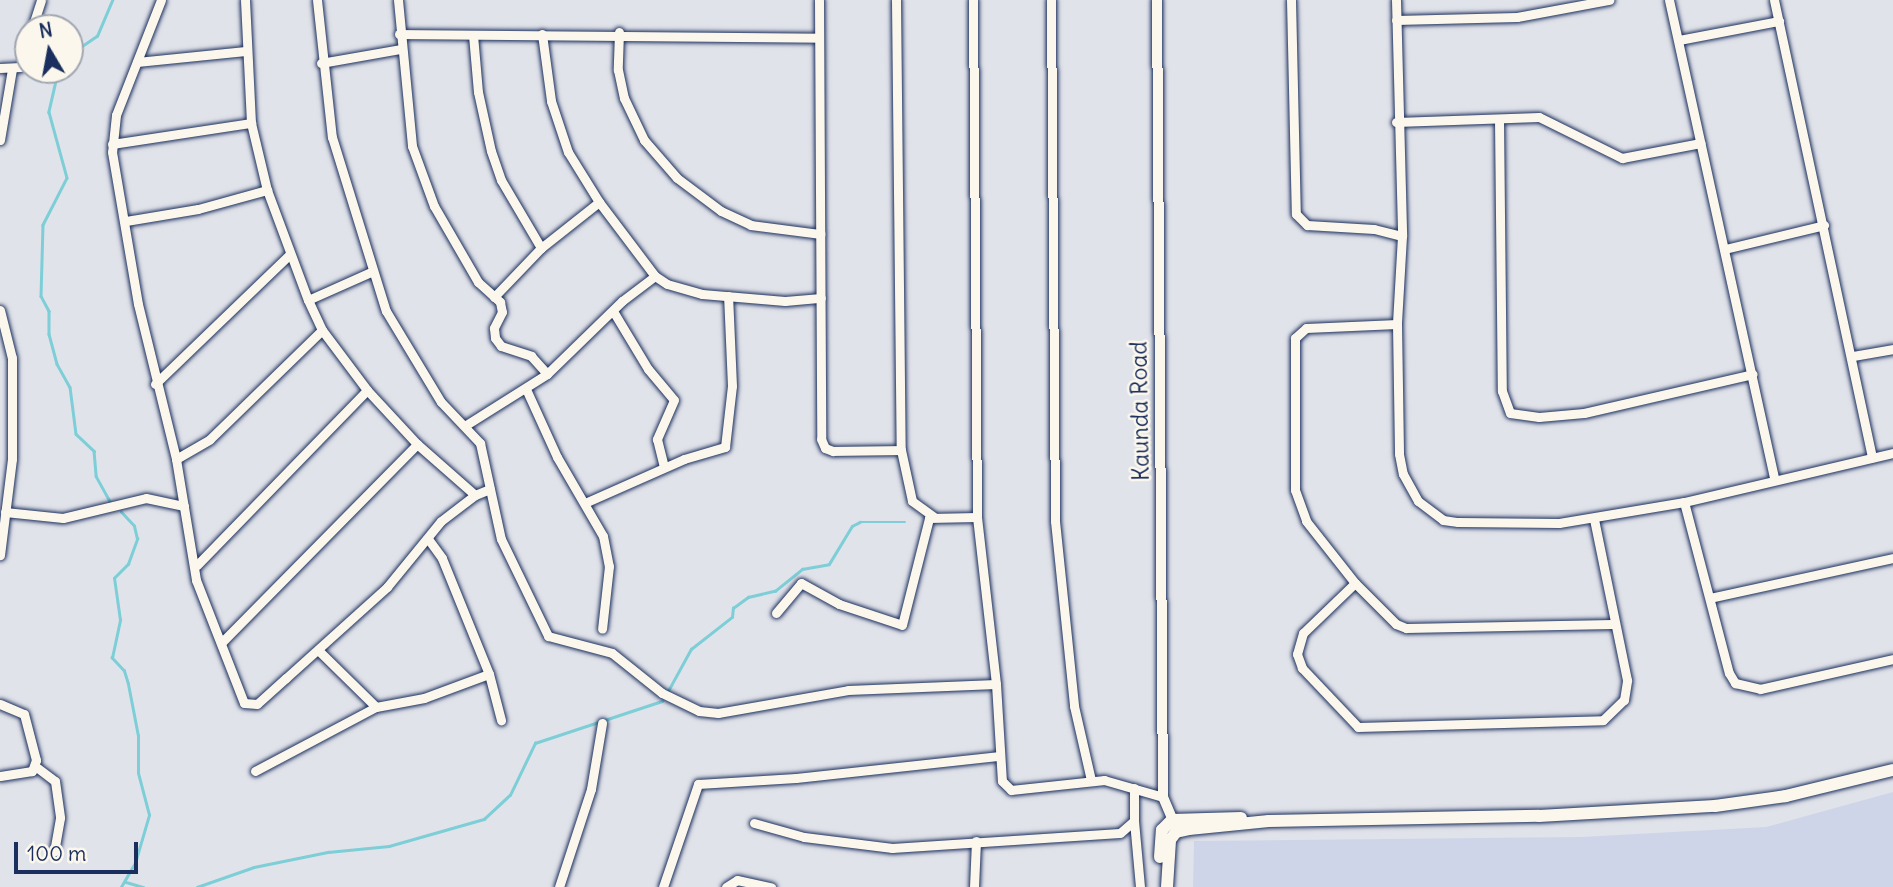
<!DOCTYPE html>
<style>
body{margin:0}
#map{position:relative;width:1893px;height:887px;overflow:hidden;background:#e1e3ea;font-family:Delius,sans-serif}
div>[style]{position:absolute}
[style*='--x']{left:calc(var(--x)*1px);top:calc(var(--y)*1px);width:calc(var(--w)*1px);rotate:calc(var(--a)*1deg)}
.built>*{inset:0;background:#cfd5e8}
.stream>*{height:2.5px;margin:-1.25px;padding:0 1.25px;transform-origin:1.25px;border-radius:1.25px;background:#7dced7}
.roads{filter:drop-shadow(0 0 2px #1b2f5e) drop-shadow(0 0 2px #1b2f5e)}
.minor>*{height:9px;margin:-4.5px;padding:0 4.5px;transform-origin:4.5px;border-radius:4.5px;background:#fbf7ec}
.tertiary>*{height:10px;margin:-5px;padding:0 5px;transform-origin:5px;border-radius:5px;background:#fbf7ec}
.secondary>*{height:12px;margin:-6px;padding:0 6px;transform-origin:6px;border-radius:6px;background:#fbf7ec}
span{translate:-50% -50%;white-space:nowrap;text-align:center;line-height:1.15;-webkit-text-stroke:5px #fbf7ec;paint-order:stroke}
.street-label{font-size:23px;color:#1b2f5e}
.north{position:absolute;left:14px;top:14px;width:70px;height:70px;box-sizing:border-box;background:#fbf7ec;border:2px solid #a1a7b3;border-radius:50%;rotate:350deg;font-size:19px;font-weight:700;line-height:28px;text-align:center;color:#1b2f5e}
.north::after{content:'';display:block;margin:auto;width:24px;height:32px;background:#1b2f5e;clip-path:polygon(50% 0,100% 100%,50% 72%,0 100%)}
.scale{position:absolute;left:14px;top:842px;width:124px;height:32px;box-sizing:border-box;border:4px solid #1b2f5e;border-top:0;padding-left:9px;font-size:21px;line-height:24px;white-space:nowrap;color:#1b2f5e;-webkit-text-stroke:5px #fbf7ec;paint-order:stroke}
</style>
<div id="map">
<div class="built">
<i style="clip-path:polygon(1893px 792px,1893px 887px,1193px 887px,1194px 841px,1581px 837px,1766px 827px)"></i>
</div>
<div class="stream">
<i style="--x:70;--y:66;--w:23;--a:-59"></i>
<i style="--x:82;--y:46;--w:18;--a:-34"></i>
<i style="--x:97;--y:36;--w:39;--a:-67"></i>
<i style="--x:66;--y:70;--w:15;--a:132"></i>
<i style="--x:56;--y:81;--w:32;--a:103"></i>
<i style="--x:49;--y:112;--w:68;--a:74.7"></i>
<i style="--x:67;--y:178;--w:53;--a:117.1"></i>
<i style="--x:43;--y:225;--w:71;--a:91.6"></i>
<i style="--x:41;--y:296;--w:17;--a:62"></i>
<i style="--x:49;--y:311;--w:23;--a:90"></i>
<i style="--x:49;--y:334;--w:31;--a:75"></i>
<i style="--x:57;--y:364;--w:26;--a:61"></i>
<i style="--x:70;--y:387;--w:47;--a:82.7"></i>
<i style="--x:76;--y:434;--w:25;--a:43"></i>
<i style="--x:94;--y:451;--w:25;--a:85"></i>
<i style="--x:96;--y:476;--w:29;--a:61"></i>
<i style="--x:668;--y:691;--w:48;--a:-61.3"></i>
<i style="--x:691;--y:649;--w:52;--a:-38"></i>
<i style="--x:732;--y:617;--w:9;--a:-84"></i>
<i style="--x:733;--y:608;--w:19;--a:-36"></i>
<i style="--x:748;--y:597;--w:28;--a:-13"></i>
<i style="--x:775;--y:591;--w:35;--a:-39"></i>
<i style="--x:802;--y:569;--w:27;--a:-10"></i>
<i style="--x:829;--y:564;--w:44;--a:-58.8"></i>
<i style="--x:852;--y:526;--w:9;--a:-27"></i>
<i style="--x:860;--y:522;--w:45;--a:0"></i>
<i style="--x:126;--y:882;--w:18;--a:16"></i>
<i style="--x:121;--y:887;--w:28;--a:-60"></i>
<i style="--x:135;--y:863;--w:50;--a:-73.7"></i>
<i style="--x:149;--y:815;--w:43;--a:-104.7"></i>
<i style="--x:138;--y:773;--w:37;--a:-90"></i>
<i style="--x:138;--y:736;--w:53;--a:-100.9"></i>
<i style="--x:128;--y:684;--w:14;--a:-107"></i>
<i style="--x:124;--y:671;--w:18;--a:-133"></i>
<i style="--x:112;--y:658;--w:39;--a:-78"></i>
<i style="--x:120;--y:620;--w:42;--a:-98.1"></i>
<i style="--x:114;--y:578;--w:20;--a:-45"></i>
<i style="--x:128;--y:564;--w:27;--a:-70"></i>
<i style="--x:137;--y:539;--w:13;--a:-103"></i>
<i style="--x:134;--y:526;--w:19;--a:-133"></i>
<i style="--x:197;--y:887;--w:60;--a:-19.3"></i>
<i style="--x:254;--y:867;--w:76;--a:-11.5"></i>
<i style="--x:328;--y:852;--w:61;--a:-5.6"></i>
<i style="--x:389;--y:846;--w:99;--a:-15.9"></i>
<i style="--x:484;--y:819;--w:35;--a:-43"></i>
<i style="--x:510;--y:795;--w:58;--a:-64.3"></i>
<i style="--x:535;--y:743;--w:134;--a:-18.3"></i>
</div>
<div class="roads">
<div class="minor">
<i style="--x:161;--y:0;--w:123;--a:111.4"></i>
<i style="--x:116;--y:115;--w:37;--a:96"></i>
<i style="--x:112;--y:152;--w:154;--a:80.3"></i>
<i style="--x:138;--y:304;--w:160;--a:76.2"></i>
<i style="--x:176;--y:459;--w:123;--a:80.6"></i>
<i style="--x:196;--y:580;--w:132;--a:68.7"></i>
<i style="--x:244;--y:703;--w:13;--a:4"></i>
<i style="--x:257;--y:704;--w:39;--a:-42"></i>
<i style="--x:286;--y:678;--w:136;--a:-42"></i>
<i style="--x:387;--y:587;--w:85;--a:-50.7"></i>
<i style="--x:441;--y:521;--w:43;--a:-37.4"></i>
<i style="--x:475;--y:495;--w:16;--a:-22"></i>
<i style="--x:245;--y:0;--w:123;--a:87.2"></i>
<i style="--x:251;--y:123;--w:69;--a:76.6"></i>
<i style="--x:267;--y:190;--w:117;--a:69.6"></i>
<i style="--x:308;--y:300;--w:33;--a:65"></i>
<i style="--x:322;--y:330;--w:75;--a:53.1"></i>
<i style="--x:367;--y:390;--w:74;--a:47.2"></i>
<i style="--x:417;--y:444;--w:77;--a:41.3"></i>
<i style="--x:317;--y:0;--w:138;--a:83.8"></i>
<i style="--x:332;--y:137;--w:182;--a:72.8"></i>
<i style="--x:386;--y:311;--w:106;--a:58.9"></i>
<i style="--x:441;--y:402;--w:57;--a:46.4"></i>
<i style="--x:480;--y:443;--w:98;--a:77.7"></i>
<i style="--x:501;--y:539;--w:108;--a:64.1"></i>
<i style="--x:548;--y:636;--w:66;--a:14.9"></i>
<i style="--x:612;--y:653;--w:64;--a:38.7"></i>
<i style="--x:662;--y:693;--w:41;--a:25.9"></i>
<i style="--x:699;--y:711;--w:19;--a:6"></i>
<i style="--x:718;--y:713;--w:132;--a:-10"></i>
<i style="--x:848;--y:690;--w:148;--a:-2.3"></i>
<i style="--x:398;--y:0;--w:147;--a:84.5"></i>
<i style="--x:412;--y:146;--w:64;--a:69.9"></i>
<i style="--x:434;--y:206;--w:88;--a:59.9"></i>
<i style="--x:478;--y:282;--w:30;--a:42"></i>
<i style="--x:500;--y:302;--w:10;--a:79"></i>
<i style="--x:502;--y:312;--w:18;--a:117"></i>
<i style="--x:494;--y:328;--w:10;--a:84"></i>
<i style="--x:495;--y:338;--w:10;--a:53"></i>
<i style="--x:501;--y:346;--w:32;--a:18"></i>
<i style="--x:531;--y:356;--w:24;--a:48"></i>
<i style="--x:819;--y:0;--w:439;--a:89.7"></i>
<i style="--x:821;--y:439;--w:10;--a:66"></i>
<i style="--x:825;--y:448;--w:9;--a:21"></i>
<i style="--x:833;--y:451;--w:68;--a:-0.8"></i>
<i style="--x:896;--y:0;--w:450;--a:89.4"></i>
<i style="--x:901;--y:450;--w:52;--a:77.8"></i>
<i style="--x:912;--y:501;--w:26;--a:36"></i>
<i style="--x:973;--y:0;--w:517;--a:89.56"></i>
<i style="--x:977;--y:517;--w:168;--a:83.5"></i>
<i style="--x:996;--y:684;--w:97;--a:86.5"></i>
<i style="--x:1002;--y:781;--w:13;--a:45"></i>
<i style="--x:1011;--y:790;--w:94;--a:-6.1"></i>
<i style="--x:1104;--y:780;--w:61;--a:16.1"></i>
<i style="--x:1051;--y:0;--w:521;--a:89.56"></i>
<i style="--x:1055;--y:521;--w:186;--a:84.1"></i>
<i style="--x:1074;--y:706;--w:76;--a:77.1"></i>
<i style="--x:1291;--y:0;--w:214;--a:88.7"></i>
<i style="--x:1296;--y:214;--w:16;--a:45"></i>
<i style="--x:1307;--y:225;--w:67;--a:3.4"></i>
<i style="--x:1374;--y:229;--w:29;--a:14"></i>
<i style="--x:1396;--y:0;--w:236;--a:88.5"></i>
<i style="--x:1402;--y:236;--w:88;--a:93.3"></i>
<i style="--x:1397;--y:324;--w:130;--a:89.1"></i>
<i style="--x:1399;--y:454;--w:20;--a:79"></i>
<i style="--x:1403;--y:474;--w:31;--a:61"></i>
<i style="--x:1418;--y:501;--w:31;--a:37"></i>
<i style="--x:1443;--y:520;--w:15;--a:8"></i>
<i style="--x:1458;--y:522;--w:101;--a:0.6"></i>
<i style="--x:1559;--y:523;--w:127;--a:-9.5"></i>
<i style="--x:1684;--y:502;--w:215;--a:-13.2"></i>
<i style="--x:1669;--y:0;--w:490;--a:77.6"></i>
<i style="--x:1774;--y:0;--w:468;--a:77.9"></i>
<i style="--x:1396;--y:20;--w:121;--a:-1.4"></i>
<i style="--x:1517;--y:17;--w:94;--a:-10.5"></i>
<i style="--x:32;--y:28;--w:29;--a:-72"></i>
<i style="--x:619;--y:32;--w:38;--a:92"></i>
<i style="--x:618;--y:70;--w:29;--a:78"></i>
<i style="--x:624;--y:98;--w:47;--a:64.5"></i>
<i style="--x:644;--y:140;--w:50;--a:49"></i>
<i style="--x:677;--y:178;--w:55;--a:36.9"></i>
<i style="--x:721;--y:211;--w:33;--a:25"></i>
<i style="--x:751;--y:225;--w:70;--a:7.4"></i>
<i style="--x:399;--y:34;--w:420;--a:0.5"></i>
<i style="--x:542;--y:34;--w:68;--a:82.3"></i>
<i style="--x:551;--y:101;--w:54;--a:71.6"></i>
<i style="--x:568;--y:152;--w:59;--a:58.2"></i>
<i style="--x:599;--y:202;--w:93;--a:52.9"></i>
<i style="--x:655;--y:276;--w:14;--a:34"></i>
<i style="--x:667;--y:284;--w:36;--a:16"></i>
<i style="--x:702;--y:294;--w:83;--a:4.8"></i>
<i style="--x:785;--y:301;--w:36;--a:-5"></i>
<i style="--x:473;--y:35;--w:57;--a:85"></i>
<i style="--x:478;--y:92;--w:60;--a:77.6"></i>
<i style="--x:491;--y:151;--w:31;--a:71"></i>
<i style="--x:501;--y:180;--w:79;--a:59.5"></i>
<i style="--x:1679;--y:40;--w:102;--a:-10.8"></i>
<i style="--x:137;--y:62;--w:109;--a:-5.8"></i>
<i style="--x:321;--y:63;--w:80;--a:-10"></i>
<i style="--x:0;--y:68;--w:20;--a:-3"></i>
<i style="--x:20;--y:67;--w:16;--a:-60"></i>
<i style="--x:1499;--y:119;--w:272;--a:89.4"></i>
<i style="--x:1502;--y:391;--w:23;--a:70"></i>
<i style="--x:1510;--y:413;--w:29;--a:8"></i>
<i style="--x:1539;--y:417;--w:45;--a:-5.1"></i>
<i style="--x:1584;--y:413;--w:173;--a:-13"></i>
<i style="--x:1396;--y:122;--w:143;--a:-2"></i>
<i style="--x:1539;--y:117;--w:93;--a:26.3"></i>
<i style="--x:1622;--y:158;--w:80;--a:-10.8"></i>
<i style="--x:0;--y:140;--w:72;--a:-80.4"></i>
<i style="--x:112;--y:144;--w:141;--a:-8.6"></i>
<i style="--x:126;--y:221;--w:73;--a:-9.5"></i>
<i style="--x:198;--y:209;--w:72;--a:-15.4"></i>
<i style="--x:1725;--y:249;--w:102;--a:-13.6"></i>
<i style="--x:494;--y:297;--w:68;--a:-46.2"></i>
<i style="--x:541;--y:248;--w:74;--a:-38.4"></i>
<i style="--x:308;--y:300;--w:71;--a:-24"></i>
<i style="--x:0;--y:310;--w:49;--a:76"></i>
<i style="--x:12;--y:358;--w:101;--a:90"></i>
<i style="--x:12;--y:459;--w:97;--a:97.1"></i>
<i style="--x:613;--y:311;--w:68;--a:58.9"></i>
<i style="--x:648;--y:369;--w:40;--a:50"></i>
<i style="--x:674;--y:400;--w:43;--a:113.6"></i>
<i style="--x:657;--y:439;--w:29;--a:76"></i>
<i style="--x:1397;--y:324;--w:91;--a:177.5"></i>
<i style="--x:1306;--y:328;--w:15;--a:138"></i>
<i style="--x:1295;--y:338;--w:152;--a:90"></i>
<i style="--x:1295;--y:490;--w:33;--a:70"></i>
<i style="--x:1306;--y:521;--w:79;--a:51.7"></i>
<i style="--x:1355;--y:583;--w:58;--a:45"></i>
<i style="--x:1396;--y:624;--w:11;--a:22"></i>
<i style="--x:1406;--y:628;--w:206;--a:-1.1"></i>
<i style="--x:1853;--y:356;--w:41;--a:-9.9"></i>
<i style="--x:155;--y:384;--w:186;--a:-43.9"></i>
<i style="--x:526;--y:389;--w:75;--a:65.5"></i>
<i style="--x:557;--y:457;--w:91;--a:59.8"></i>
<i style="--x:603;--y:536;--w:31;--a:79"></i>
<i style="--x:609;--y:566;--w:63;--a:96.3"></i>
<i style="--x:466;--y:425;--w:96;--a:-32.2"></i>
<i style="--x:547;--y:374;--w:105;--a:-44.2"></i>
<i style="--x:622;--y:301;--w:41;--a:-37.1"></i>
<i style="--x:176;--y:459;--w:39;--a:-30"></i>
<i style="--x:210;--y:439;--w:156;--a:-44.2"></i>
<i style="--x:587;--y:502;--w:106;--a:-23.9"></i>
<i style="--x:684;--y:459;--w:43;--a:-16.3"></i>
<i style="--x:725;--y:447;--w:61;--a:-83.5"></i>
<i style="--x:732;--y:386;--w:90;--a:-92.5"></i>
<i style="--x:1684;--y:502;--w:177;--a:75.3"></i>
<i style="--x:1729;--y:673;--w:12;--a:59"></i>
<i style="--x:1735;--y:683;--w:26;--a:13"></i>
<i style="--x:1760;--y:689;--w:136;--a:-12.7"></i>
<i style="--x:5;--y:512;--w:58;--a:5.9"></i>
<i style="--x:63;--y:518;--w:85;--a:-13.5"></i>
<i style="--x:146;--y:498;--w:39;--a:12"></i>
<i style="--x:197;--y:565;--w:244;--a:-45.8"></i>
<i style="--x:1355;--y:583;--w:72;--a:136.1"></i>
<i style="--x:1303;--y:633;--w:22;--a:106"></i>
<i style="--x:1297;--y:654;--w:15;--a:70"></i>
<i style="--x:1302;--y:668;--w:81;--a:46.5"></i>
<i style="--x:1358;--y:727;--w:245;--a:-1.6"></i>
<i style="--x:1603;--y:720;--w:29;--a:-44"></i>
<i style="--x:1624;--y:700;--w:20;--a:-81"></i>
<i style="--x:1627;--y:680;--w:164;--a:-101.6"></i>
<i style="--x:1710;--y:598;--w:187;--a:-12.3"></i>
<i style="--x:776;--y:613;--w:39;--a:-50"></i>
<i style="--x:801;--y:583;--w:43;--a:28.9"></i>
<i style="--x:839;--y:604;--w:66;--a:18.4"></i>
<i style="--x:902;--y:625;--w:110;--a:-75.8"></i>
<i style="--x:929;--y:518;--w:48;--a:-1.2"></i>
<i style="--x:222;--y:642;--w:278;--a:-45.4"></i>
<i style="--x:318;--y:650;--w:81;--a:44.5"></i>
<i style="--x:489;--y:674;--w:48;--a:75.4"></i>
<i style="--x:0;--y:704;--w:26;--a:23"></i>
<i style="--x:24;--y:714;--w:48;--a:75.4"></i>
<i style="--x:36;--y:760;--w:12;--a:110"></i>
<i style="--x:32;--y:771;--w:32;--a:171"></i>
<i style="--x:35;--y:766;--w:25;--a:37"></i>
<i style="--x:55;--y:781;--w:37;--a:82"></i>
<i style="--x:60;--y:818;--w:34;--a:100"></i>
<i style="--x:255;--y:771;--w:137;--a:-27.9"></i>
<i style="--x:376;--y:707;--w:49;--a:-10.6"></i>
<i style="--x:424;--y:698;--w:69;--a:-20.3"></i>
<i style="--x:489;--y:674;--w:125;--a:-112.1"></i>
<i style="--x:442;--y:558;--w:24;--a:-126"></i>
<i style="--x:1134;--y:821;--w:66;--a:84.8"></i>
<i style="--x:754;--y:823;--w:52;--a:15.6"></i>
<i style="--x:804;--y:837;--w:89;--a:7.1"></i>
<i style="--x:892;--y:848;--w:228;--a:-3.8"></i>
<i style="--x:1120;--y:833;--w:18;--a:-41"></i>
<i style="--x:1134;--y:821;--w:33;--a:-90"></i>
<i style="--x:559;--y:887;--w:103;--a:-71.9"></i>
<i style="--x:591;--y:789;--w:67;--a:-80.5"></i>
<i style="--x:663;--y:887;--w:109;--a:-71.2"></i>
<i style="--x:698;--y:784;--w:98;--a:-3.5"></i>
<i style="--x:796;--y:778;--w:205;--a:-6.2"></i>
<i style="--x:726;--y:887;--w:13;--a:-32"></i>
<i style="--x:737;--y:880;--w:35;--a:12"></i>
<i style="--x:974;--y:887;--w:46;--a:-87.5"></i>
</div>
<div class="tertiary">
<i style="--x:1157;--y:0;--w:797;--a:89.57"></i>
<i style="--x:1163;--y:797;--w:33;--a:67"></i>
</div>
<div class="secondary">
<i style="--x:1160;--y:857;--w:27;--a:-86"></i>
<i style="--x:1162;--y:830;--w:14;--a:-45"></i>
<i style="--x:1172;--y:820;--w:69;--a:-1.7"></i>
<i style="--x:1167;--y:887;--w:47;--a:-86.3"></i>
<i style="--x:1170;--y:840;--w:10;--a:-53"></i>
<i style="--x:1176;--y:832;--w:13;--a:-13"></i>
<i style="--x:1189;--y:829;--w:80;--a:-5.7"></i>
<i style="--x:1269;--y:821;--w:270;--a:-1.1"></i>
<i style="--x:1539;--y:816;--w:176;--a:-3.3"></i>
<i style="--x:1715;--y:806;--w:72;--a:-8"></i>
<i style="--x:1786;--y:796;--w:110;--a:-13.7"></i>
</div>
</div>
<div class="street-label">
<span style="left:1140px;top:411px;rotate:-91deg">Kaunda Road</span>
</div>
<div class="north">N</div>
<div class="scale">100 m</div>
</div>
